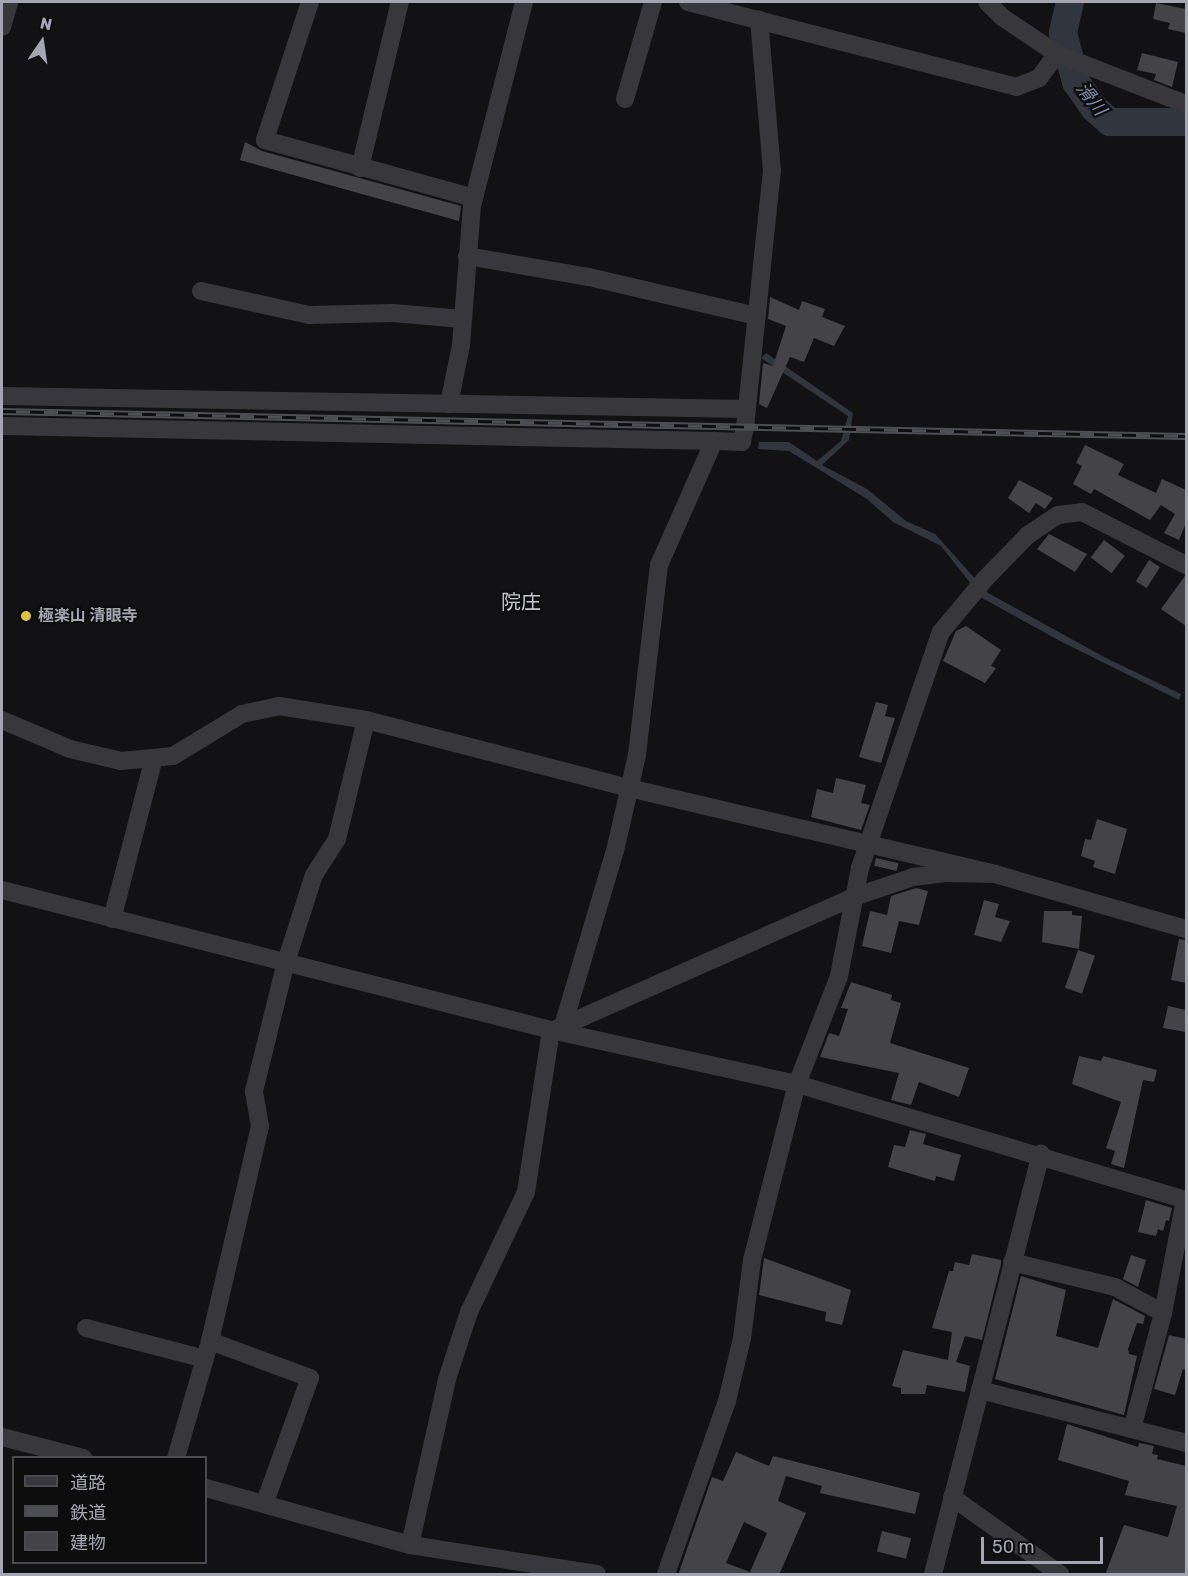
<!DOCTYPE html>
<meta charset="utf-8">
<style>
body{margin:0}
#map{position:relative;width:1188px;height:1576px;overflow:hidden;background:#121113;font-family:Rubik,"Noto Sans JP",sans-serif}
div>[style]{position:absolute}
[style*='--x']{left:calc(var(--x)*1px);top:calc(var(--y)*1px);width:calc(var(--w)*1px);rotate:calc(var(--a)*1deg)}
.water>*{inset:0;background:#31363e}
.river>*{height:28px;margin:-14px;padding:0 14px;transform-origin:14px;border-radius:14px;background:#31363e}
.building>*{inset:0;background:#444448;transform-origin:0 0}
.minor>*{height:18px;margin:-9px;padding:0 9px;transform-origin:9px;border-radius:9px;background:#38383c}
.rail>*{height:7px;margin-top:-3.5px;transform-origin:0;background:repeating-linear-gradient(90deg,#0d0d0e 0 14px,#4e4f54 0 28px);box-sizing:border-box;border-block:2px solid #4e4f54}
.dots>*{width:16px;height:16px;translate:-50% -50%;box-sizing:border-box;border:3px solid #0d0d0e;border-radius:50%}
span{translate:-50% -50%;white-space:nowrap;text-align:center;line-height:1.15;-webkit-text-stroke:4.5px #0d0d0e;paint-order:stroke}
.poi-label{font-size:16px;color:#a5a6b2;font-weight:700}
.left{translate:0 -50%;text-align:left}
.water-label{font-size:18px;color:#7f8ea9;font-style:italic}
.quarter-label{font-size:20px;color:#c5c6ce}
.frame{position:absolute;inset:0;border:3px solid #a5a6b2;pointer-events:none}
.legend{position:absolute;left:12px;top:1456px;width:195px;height:108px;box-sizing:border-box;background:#0d0d0e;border:2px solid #4a4a50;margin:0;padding:8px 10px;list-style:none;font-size:18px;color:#a5a6b2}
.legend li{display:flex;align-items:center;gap:12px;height:30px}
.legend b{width:30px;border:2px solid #4a4a50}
.north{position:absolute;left:12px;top:12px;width:60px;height:60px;-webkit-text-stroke:4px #0d0d0e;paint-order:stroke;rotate:13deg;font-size:16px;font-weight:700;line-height:24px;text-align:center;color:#a5a6b2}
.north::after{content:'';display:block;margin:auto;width:21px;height:27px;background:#a5a6b2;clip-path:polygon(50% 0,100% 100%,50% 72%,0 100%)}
.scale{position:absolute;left:981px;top:1537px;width:122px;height:27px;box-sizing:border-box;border:3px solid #a5a6b2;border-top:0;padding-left:8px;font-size:18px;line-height:21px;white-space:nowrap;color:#a5a6b2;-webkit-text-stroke:4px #0d0d0e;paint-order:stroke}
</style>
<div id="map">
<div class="water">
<i style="clip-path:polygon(766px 353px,853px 413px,849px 440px,822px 465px,867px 489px,906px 521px,935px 534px,988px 593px,1106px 658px,1181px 694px,1179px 700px,1062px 642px,982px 598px,941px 546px,893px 522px,867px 499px,789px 451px,758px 449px,759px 442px,789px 442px,817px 461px,841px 441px,848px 416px,761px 358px)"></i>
</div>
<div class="river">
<i style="--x:1070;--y:2;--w:32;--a:103"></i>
<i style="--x:1063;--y:33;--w:51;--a:75.1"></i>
<i style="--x:1076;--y:82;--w:33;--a:55"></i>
<i style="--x:1095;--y:109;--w:20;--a:41"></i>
<i style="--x:1110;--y:122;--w:76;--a:0"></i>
</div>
<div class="building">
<i style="clip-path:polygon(1156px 3px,1186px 9px,1186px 33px,1168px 29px,1170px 23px,1153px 19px)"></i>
<i style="clip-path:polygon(1142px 53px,1178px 62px,1172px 87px,1154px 80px,1156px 74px,1137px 70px)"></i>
<i style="clip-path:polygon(245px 142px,262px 151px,461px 206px,459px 221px,240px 160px)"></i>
<i style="clip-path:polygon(770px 297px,799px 310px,802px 301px,825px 309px,822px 317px,845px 326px,834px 346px,814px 338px,804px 362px,790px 357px,767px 408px,759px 404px,763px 363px,773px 366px,786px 326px,768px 319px)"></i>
<i style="clip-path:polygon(1085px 445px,1124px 464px,1118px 475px,1156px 493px,1162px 479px,1186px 490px,1186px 523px,1179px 540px,1164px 533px,1175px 514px,1161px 505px,1150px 520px,1094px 489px,1091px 494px,1073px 484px,1082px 466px,1076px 463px)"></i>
<i style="clip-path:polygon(1019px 480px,1053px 498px,1045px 509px,1036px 503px,1029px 513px,1008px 498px)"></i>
<i style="clip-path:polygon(1049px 534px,1087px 554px,1075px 572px,1037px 549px)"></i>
<i style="left:1104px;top:540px;width:26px;height:22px;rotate:37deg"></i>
<i style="left:1149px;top:560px;width:13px;height:25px;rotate:32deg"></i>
<i style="clip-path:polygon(1185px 576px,1186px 576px,1186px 626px,1161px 609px)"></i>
<i style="clip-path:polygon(966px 626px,1001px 650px,991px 666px,996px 668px,985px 683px,943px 661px,956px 631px)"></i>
<i style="clip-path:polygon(876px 702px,888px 705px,885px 716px,895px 718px,881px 763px,859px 757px)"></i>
<i style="clip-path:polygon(836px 778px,866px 785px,861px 803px,870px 805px,861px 830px,811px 817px,817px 789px,833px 793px)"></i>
<i style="clip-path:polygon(1097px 819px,1127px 829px,1115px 874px,1093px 867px,1095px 861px,1081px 856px,1085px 839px,1091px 840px)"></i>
<i style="left:876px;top:858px;width:23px;height:8px;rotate:13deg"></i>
<i style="clip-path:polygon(916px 888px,928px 891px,919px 925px,899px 921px,891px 953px,862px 946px,870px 911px,887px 915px,891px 896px)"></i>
<i style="clip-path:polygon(984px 900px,999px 904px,995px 917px,1010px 921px,1001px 942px,974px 935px)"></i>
<i style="clip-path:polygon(1044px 911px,1072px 911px,1072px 915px,1082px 916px,1079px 949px,1042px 942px)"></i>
<i style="clip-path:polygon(1179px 939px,1186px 940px,1186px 983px,1171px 980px)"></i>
<i style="left:1078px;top:950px;width:18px;height:40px;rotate:19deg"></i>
<i style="clip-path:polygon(851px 982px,892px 995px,891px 1000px,901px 1003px,890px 1043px,969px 1068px,959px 1097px,919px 1082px,911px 1105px,891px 1100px,899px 1073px,820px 1057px,829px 1033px,839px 1036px,848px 1009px,841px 1008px)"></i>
<i style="clip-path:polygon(1168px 1006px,1186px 1010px,1186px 1032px,1163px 1028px)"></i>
<i style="clip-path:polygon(1079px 1056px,1101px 1061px,1103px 1056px,1157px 1070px,1154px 1082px,1143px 1080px,1124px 1168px,1111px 1164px,1115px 1151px,1106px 1148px,1121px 1102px,1072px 1084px)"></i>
<i style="clip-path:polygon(910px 1130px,926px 1134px,923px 1144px,961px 1155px,954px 1181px,936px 1176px,935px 1181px,888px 1167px,894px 1145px,905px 1147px)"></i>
<i style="clip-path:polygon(1146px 1200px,1172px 1208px,1169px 1221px,1166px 1220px,1163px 1231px,1158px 1229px,1156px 1236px,1138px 1232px)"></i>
<i style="clip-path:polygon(972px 1254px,1001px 1260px,1001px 1264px,982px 1340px,965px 1336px,956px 1362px,970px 1366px,965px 1392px,927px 1385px,925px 1394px,901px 1394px,901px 1388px,892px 1386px,903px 1350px,948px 1360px,952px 1332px,932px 1328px,949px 1271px,953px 1271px,955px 1262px,969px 1265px)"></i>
<i style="clip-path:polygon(1131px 1255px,1146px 1260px,1138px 1287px,1123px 1279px)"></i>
<i style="clip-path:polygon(764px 1258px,851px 1290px,842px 1325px,825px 1321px,826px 1312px,759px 1295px)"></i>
<i style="clip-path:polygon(1021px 1276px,1066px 1290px,1056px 1336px,1098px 1348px,1113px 1299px,1145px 1316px,1143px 1324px,1137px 1323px,1128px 1349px,1129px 1354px,1137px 1356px,1124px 1415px,995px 1379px)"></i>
<i style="clip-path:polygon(1169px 1335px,1186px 1339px,1186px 1370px,1183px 1369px,1175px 1395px,1154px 1389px)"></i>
<i style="clip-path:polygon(1067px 1424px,1138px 1447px,1139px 1443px,1154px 1446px,1152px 1454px,1158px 1455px,1157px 1459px,1186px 1466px,1186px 1575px,1105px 1575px,1124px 1525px,1168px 1537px,1177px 1506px,1125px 1495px,1129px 1481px,1058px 1460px)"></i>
<i style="clip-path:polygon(evenodd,736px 1452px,769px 1466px,773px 1456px,920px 1493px,915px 1514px,820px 1493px,822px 1486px,786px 1476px,778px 1501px,806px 1513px,779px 1575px,678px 1575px,712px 1477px,723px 1481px,736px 1452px,744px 1522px,767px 1533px,750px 1572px,726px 1563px,744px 1522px)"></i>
<i style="left:882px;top:1531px;width:30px;height:21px;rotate:14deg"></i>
</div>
<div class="minor">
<i style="--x:310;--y:2;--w:145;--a:108.1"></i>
<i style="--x:265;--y:140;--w:217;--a:15.5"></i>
<i style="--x:688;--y:2;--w:339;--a:14.5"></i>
<i style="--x:1016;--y:87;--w:25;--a:-21"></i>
<i style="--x:1039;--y:78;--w:30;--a:-53"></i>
<i style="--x:987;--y:2;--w:21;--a:45"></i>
<i style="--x:1002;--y:17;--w:66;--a:33.9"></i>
<i style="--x:1057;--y:54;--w:138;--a:21.2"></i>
<i style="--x:2;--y:27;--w:26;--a:-74"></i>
<i style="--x:625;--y:99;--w:101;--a:-73.9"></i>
<i style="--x:360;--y:168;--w:171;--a:-76.5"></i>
<i style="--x:467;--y:256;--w:124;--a:9.8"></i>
<i style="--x:589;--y:277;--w:172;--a:13.1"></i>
<i style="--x:201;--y:291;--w:111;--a:12.5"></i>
<i style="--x:309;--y:315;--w:84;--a:-1.4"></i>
<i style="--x:393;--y:313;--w:69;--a:5"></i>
<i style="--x:2;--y:396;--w:745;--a:1"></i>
<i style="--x:449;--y:404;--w:60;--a:-78.5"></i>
<i style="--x:461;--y:345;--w:139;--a:-85.5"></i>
<i style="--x:472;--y:206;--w:211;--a:-75.7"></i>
<i style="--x:2;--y:426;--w:712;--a:1.21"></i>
<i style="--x:2;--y:720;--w:74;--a:23.1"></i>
<i style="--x:70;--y:749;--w:52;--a:13.2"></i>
<i style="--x:121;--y:761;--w:52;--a:-5.5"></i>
<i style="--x:173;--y:756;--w:81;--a:-31.3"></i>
<i style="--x:242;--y:714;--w:38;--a:-12"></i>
<i style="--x:279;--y:706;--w:88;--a:9.1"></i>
<i style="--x:366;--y:720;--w:272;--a:14.5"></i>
<i style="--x:629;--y:788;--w:376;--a:13.2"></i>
<i style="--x:2;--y:890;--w:567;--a:14.31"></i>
<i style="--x:551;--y:1030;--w:252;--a:12.4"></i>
<i style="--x:797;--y:1084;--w:406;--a:16.6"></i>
<i style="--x:112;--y:919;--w:166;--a:-75.4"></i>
<i style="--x:563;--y:1026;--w:183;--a:-73.5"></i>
<i style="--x:615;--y:851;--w:98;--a:-77.1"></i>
<i style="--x:637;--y:755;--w:191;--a:-83.4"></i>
<i style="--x:659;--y:565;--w:136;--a:-66.1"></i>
<i style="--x:714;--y:441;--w:28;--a:2"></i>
<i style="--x:742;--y:442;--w:15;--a:-79"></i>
<i style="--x:745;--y:427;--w:257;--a:-84"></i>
<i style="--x:772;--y:171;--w:152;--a:-94.9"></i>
<i style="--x:556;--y:1029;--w:323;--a:-23.9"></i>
<i style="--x:851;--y:898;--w:65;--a:-18.7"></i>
<i style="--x:913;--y:877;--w:33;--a:-7"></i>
<i style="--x:946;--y:873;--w:49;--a:1.2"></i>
<i style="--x:995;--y:874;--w:199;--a:16.1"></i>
<i style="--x:1012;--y:1262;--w:106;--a:13.6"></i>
<i style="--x:1115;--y:1287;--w:55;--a:28.4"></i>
<i style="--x:86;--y:1328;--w:123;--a:14.6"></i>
<i style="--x:980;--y:1390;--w:213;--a:14.4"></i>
<i style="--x:1132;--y:1429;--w:120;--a:-75"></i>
<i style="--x:1163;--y:1313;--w:115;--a:-79"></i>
<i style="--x:2;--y:1437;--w:84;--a:14.5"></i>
<i style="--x:176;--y:1458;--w:115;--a:-73.8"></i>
<i style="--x:206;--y:1488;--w:212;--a:15.6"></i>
<i style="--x:410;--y:1545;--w:189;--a:8.8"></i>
<i style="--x:952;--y:1497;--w:133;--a:35.5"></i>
<i style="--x:265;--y:1502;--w:132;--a:-70.1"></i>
<i style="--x:310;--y:1378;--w:107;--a:-159.7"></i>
<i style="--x:210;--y:1341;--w:221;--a:-76.9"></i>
<i style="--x:260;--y:1126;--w:36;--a:-100"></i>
<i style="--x:254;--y:1091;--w:133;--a:-76.1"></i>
<i style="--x:286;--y:962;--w:91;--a:-72.2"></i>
<i style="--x:314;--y:875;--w:43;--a:-57.4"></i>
<i style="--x:337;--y:839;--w:122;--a:-76.3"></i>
<i style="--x:410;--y:1545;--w:170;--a:-77.4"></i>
<i style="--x:447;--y:1379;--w:71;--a:-71.8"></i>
<i style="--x:469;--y:1312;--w:133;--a:-64.6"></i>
<i style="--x:526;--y:1192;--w:164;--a:-81.2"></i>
<i style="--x:666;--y:1574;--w:183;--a:-70.6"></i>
<i style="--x:727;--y:1401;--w:65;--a:-76.6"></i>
<i style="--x:742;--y:1338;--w:79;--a:-82.7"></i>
<i style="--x:752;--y:1260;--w:182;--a:-75.7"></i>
<i style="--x:797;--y:1084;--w:116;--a:-68.7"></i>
<i style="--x:839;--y:976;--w:110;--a:-79"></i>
<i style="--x:860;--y:868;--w:250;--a:-71.1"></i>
<i style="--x:941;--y:632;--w:69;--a:-50.3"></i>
<i style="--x:985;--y:579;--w:62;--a:-45.7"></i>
<i style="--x:1028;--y:535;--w:36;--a:-34"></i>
<i style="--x:1058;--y:515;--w:24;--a:-7"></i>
<i style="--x:1082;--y:512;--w:117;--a:27"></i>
<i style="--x:933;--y:1574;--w:434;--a:-75.6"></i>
</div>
<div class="rail">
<i style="--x:2;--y:411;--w:1184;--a:1.21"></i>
</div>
<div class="dots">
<i style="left:26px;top:616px;background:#dac343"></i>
</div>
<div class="poi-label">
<span class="left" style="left:38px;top:616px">極楽山 清眼寺</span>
</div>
<div class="water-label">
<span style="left:1091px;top:99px;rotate:52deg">滑川</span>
</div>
<div class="quarter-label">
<span style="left:521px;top:602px">院庄</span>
</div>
<div class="frame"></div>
<ul class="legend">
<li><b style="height:8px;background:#38383c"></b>道路</li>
<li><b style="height:8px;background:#4e4f54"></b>鉄道</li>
<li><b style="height:16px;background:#444448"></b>建物</li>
</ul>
<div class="north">N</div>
<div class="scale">50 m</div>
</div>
